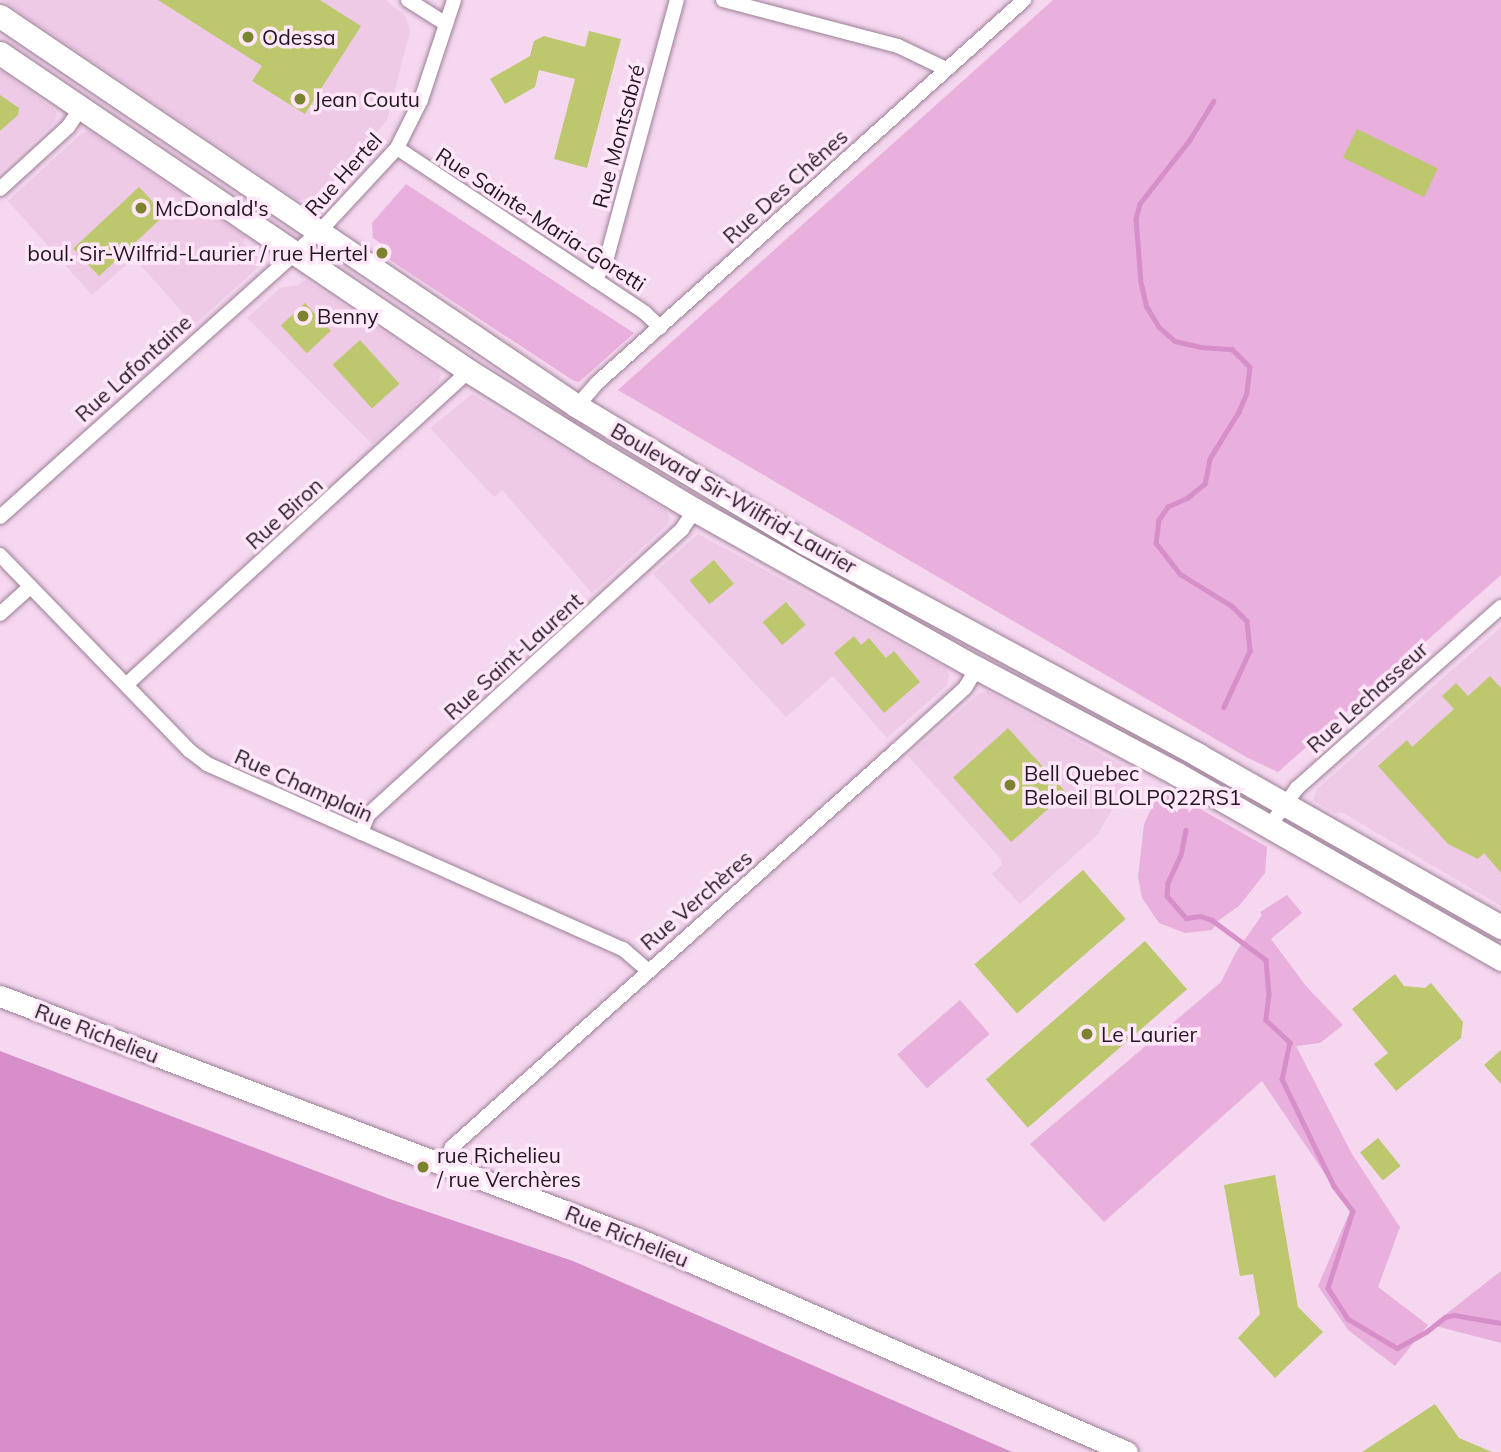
<!DOCTYPE html>
<meta charset="utf-8">
<style>
body{margin:0}
#map{position:relative;width:1501px;height:1452px;overflow:hidden;background:#f5d7ef;font-family:Mulish,sans-serif}
div>[style]{position:absolute}
[style*='--x']{left:calc(var(--x)*1px);top:calc(var(--y)*1px);width:calc(var(--w)*1px);rotate:calc(var(--a)*1deg)}
.built>*{inset:0;background:#eecae6}
.green>*{inset:0;background:#e9afdd;transform-origin:0 0}
.water>*{inset:0;background:#d78fc9}
.stream>*{height:4.5px;margin:-2.25px;padding:0 2.25px;transform-origin:2.25px;border-radius:2.25px;background:#d78fc9}
.building>*{inset:0;background:#bdc86e;transform-origin:0 0}
.roads{filter:drop-shadow(0 0 2px #9a7f94) drop-shadow(0 0 2px #9a7f94)}
.minor>*{height:14px;margin:-7px;padding:0 7px;transform-origin:7px;border-radius:7px;background:#fff}
.secondary>*{height:21px;margin:-10.5px;padding:0 10.5px;transform-origin:10.5px;border-radius:10.5px;background:#fff}
.primary>*{height:23px;margin:-11.5px;padding:0 11.5px;transform-origin:11.5px;border-radius:11.5px;background:#fff}
.dots>*{width:19px;height:19px;translate:-50% -50%;box-sizing:border-box;border:4px solid #ffe7f9;border-radius:50%}
span{translate:-50% -50%;white-space:nowrap;text-align:center;line-height:1.15;-webkit-text-stroke:7px #ffe7f9;paint-order:stroke}
.poi-label{font-size:21px;color:#221720}
.left{translate:0 -50%;text-align:left}
.right{translate:-100% -50%;text-align:right}
.street-label{font-size:21px;color:#221720}
</style>
<div id="map">
<div class="built">
<i style="clip-path:polygon(2px 0,386px 0,406px 17px,410px 31px,387px 120px,327px 192px,310px 199px,298px 200px)"></i>
<i style="clip-path:polygon(0 70px,57px 112px,54px 123px,0 172px)"></i>
<i style="clip-path:polygon(89px 131px,246px 237px,243px 243px,260px 255px,263px 250px,263px 263px,194px 325px,134px 258px,92px 295px,8px 201px,81px 134px)"></i>
<i style="clip-path:polygon(306px 280px,436px 367px,441px 374px,438px 384px,372px 444px,247px 318px,280px 288px,298px 285px)"></i>
<i style="clip-path:polygon(472px 394px,666px 510px,670px 518px,667px 525px,592px 593px,502px 490px,494px 497px,430px 428px)"></i>
<i style="clip-path:polygon(698px 534px,944px 667px,949px 674px,947px 685px,887px 738px,833px 676px,786px 717px,653px 574px)"></i>
<i style="clip-path:polygon(1501px 627px,1501px 906px,1343px 813px,1334px 813px,1313px 800px,1317px 789px)"></i>
<i style="clip-path:polygon(987px 691px,1134px 772px,1097px 835px,1020px 904px,992px 874px,1002px 865px,1000px 858px,908px 756px,978px 694px)"></i>
</div>
<div class="green">
<i style="clip-path:polygon(1053px 0,1501px 0,1501px 575px,1278px 772px,1248px 758px,618px 390px)"></i>
<i style="clip-path:polygon(406px 184px,583px 300px,634px 333px,579px 382px,574px 381px,387px 258px,392px 251px,373px 238px,372px 223px)"></i>
<i style="clip-path:polygon(1165px 789px,1267px 847px,1265px 873px,1239px 906px,1219px 920px,1212px 930px,1185px 933px,1159px 923px,1142px 898px,1138px 877px,1144px 824px,1154px 803px)"></i>
<i style="clip-path:polygon(1287px 895px,1302px 913px,1271px 939px,1306px 986px,1343px 1025px,1320px 1043px,1296px 1046px,1352px 1154px,1400px 1227px,1378px 1287px,1428px 1325px,1395px 1366px,1348px 1330px,1318px 1286px,1350px 1211px,1262px 1081px,1104px 1222px,1030px 1144px,1221px 982px,1236px 952px,1262px 915px,1260px 912px)"></i>
<i style="left:960px;top:1000px;width:45px;height:83px;rotate:49deg"></i>
<i style="clip-path:polygon(1501px 1271px,1501px 1343px,1432px 1325px)"></i>
</div>
<div class="water">
<i style="clip-path:polygon(0 1051px,390px 1199px,573px 1261px,1012px 1452px,0 1452px)"></i>
</div>
<div class="stream">
<i style="--x:1214;--y:101;--w:46;--a:121.6"></i>
<i style="--x:1190;--y:140;--w:81;--a:128"></i>
<i style="--x:1140;--y:204;--w:16;--a:105"></i>
<i style="--x:1136;--y:219;--w:63;--a:85.5"></i>
<i style="--x:1141;--y:282;--w:26;--a:77"></i>
<i style="--x:1147;--y:307;--w:23;--a:59"></i>
<i style="--x:1159;--y:327;--w:21;--a:41"></i>
<i style="--x:1175;--y:341;--w:26;--a:13"></i>
<i style="--x:1200;--y:347;--w:32;--a:4"></i>
<i style="--x:1232;--y:349;--w:25;--a:45"></i>
<i style="--x:1250;--y:367;--w:26;--a:97"></i>
<i style="--x:1247;--y:393;--w:21;--a:113"></i>
<i style="--x:1239;--y:412;--w:55;--a:121.7"></i>
<i style="--x:1210;--y:459;--w:25;--a:101"></i>
<i style="--x:1205;--y:484;--w:22;--a:141"></i>
<i style="--x:1188;--y:498;--w:22;--a:156"></i>
<i style="--x:1168;--y:507;--w:16;--a:125"></i>
<i style="--x:1159;--y:520;--w:23;--a:97"></i>
<i style="--x:1156;--y:543;--w:39;--a:52"></i>
<i style="--x:1180;--y:574;--w:61;--a:31.6"></i>
<i style="--x:1232;--y:606;--w:21;--a:45"></i>
<i style="--x:1247;--y:621;--w:30;--a:84"></i>
<i style="--x:1250;--y:651;--w:62;--a:114.9"></i>
<i style="--x:1186;--y:830;--w:25;--a:101"></i>
<i style="--x:1181;--y:855;--w:31;--a:115"></i>
<i style="--x:1168;--y:883;--w:13;--a:94"></i>
<i style="--x:1167;--y:896;--w:29;--a:49"></i>
<i style="--x:1186;--y:918;--w:14;--a:-8"></i>
<i style="--x:1200;--y:916;--w:13;--a:18"></i>
<i style="--x:1212;--y:920;--w:67;--a:36.5"></i>
<i style="--x:1266;--y:960;--w:34;--a:85"></i>
<i style="--x:1269;--y:994;--w:26;--a:97"></i>
<i style="--x:1266;--y:1020;--w:33;--a:43"></i>
<i style="--x:1290;--y:1042;--w:38;--a:102"></i>
<i style="--x:1282;--y:1079;--w:119;--a:64.1"></i>
<i style="--x:1334;--y:1186;--w:31;--a:53"></i>
<i style="--x:1353;--y:1211;--w:81;--a:108"></i>
<i style="--x:1328;--y:1288;--w:37;--a:57"></i>
<i style="--x:1348;--y:1319;--w:57;--a:30.6"></i>
<i style="--x:1397;--y:1348;--w:33;--a:-29"></i>
<i style="--x:1426;--y:1332;--w:24;--a:-38"></i>
<i style="--x:1445;--y:1317;--w:9;--a:-13"></i>
<i style="--x:1454;--y:1315;--w:48;--a:9.7"></i>
</div>
<div class="building">
<i style="clip-path:polygon(158px 0,320px 0,361px 26px,305px 114px,252px 81px,262px 66px)"></i>
<i style="clip-path:polygon(589px 31px,621px 39px,587px 168px,554px 159px,575px 79px,539px 70px,535px 87px,505px 104px,490px 79px,530px 56px,534px 41px,544px 36px,585px 47px)"></i>
<i style="clip-path:polygon(0 95px,19px 108px,18px 115px,0 131px)"></i>
<i style="left:1357px;top:129px;width:90px;height:32px;rotate:26deg"></i>
<i style="left:139px;top:187px;width:38px;height:90px;rotate:47deg"></i>
<i style="left:305px;top:303px;width:38px;height:33px;rotate:47deg"></i>
<i style="left:360px;top:340px;width:59px;height:37px;rotate:48deg"></i>
<i style="left:714px;top:560px;width:31px;height:32px;rotate:50deg"></i>
<i style="left:786px;top:602px;width:30px;height:31px;rotate:49deg"></i>
<i style="clip-path:polygon(854px 636px,861px 645px,869px 638px,886px 658px,894px 651px,920px 682px,884px 713px,834px 653px)"></i>
<i style="clip-path:polygon(1490px 676px,1501px 688px,1501px 873px,1484px 853px,1478px 859px,1448px 844px,1378px 766px,1407px 740px,1412px 747px,1454px 709px,1442px 696px,1456px 683px,1468px 696px)"></i>
<i style="left:1008px;top:728px;width:87px;height:74px;rotate:48deg"></i>
<i style="left:1083px;top:870px;width:65px;height:144px;rotate:49deg"></i>
<i style="left:1145px;top:941px;width:64px;height:211px;rotate:49deg"></i>
<i style="clip-path:polygon(1395px 974px,1404px 986px,1425px 988px,1431px 983px,1463px 1022px,1461px 1038px,1396px 1091px,1374px 1064px,1388px 1053px,1352px 1009px)"></i>
<i style="clip-path:polygon(1501px 1050px,1501px 1084px,1484px 1065px)"></i>
<i style="left:1378px;top:1138px;width:36px;height:23px;rotate:51deg"></i>
<i style="clip-path:polygon(1275px 1175px,1298px 1307px,1323px 1332px,1275px 1378px,1238px 1338px,1260px 1314px,1253px 1274px,1240px 1276px,1224px 1185px)"></i>
<i style="clip-path:polygon(1435px 1404px,1459px 1438px,1492px 1452px,1362px 1452px)"></i>
</div>
<div class="roads">
<div class="minor">
<i style="--x:408;--y:0;--w:45;--a:32.3"></i>
<i style="--x:723;--y:0;--w:181;--a:14.7"></i>
<i style="--x:898;--y:46;--w:53;--a:25.6"></i>
<i style="--x:397;--y:148;--w:298;--a:33.6"></i>
<i style="--x:645;--y:313;--w:21;--a:43"></i>
<i style="--x:0;--y:189;--w:92;--a:-42.4"></i>
<i style="--x:68;--y:127;--w:23;--a:-56"></i>
<i style="--x:595;--y:280;--w:22;--a:-60"></i>
<i style="--x:606;--y:261;--w:270;--a:-74.8"></i>
<i style="--x:577;--y:406;--w:30;--a:-49"></i>
<i style="--x:597;--y:383;--w:574;--a:-41.89"></i>
<i style="--x:0;--y:517;--w:428;--a:-41.8"></i>
<i style="--x:319;--y:232;--w:115;--a:-47.1"></i>
<i style="--x:397;--y:148;--w:54;--a:-63.4"></i>
<i style="--x:421;--y:100;--w:105;--a:-71.7"></i>
<i style="--x:0;--y:555;--w:273;--a:45.9"></i>
<i style="--x:190;--y:751;--w:21;--a:37"></i>
<i style="--x:207;--y:764;--w:455;--a:24"></i>
<i style="--x:623;--y:949;--w:32;--a:41"></i>
<i style="--x:0;--y:614;--w:40;--a:-42"></i>
<i style="--x:127;--y:684;--w:464;--a:-42.5"></i>
<i style="--x:1269;--y:827;--w:48;--a:-54.3"></i>
<i style="--x:1297;--y:788;--w:273;--a:-41.6"></i>
<i style="--x:361;--y:833;--w:19;--a:-69"></i>
<i style="--x:368;--y:815;--w:425;--a:-42.3"></i>
<i style="--x:682;--y:529;--w:23;--a:-56"></i>
<i style="--x:444;--y:1165;--w:20;--a:-66"></i>
<i style="--x:452;--y:1147;--w:599;--a:-41.75"></i>
<i style="--x:899;--y:748;--w:89;--a:-42.3"></i>
<i style="--x:965;--y:688;--w:23;--a:-59"></i>
</div>
<div class="secondary">
<i style="--x:0;--y:996;--w:686;--a:20.84"></i>
<i style="--x:641;--y:1240;--w:530;--a:23.57"></i>
</div>
<div class="primary">
<i style="--x:0;--y:16;--w:696;--a:34.06"></i>
<i style="--x:577;--y:406;--w:266;--a:31"></i>
<i style="--x:805;--y:543;--w:447;--a:28.3"></i>
<i style="--x:1198;--y:755;--w:348;--a:29.6"></i>
<i style="--x:0;--y:53;--w:567;--a:34.14"></i>
<i style="--x:469;--y:371;--w:149;--a:32.1"></i>
<i style="--x:595;--y:450;--w:117;--a:31"></i>
<i style="--x:695;--y:510;--w:323;--a:29.3"></i>
<i style="--x:977;--y:668;--w:226;--a:27.9"></i>
<i style="--x:1177;--y:774;--w:373;--a:29.7"></i>
</div>
</div>
<div class="dots">
<i style="left:248px;top:37px;background:#7b832f"></i>
<i style="left:300px;top:99px;background:#7b832f"></i>
<i style="left:141px;top:208px;background:#7b832f"></i>
<i style="left:382px;top:253px;background:#7b832f"></i>
<i style="left:303px;top:316px;background:#7b832f"></i>
<i style="left:1010px;top:785px;background:#7b832f"></i>
<i style="left:1087px;top:1034px;background:#7b832f"></i>
<i style="left:423px;top:1167px;background:#7b832f"></i>
</div>
<div class="poi-label">
<span class="left" style="left:262px;top:37px">Odessa</span>
<span class="left" style="left:314px;top:99px">Jean Coutu</span>
<span class="left" style="left:155px;top:208px">McDonald's</span>
<span class="right" style="left:368px;top:253px">boul. Sir-Wilfrid-Laurier / rue Hertel</span>
<span class="left" style="left:317px;top:316px">Benny</span>
<span class="left" style="left:1024px;top:785px">Bell Quebec<br>Beloeil BLOLPQ22RS1</span>
<span class="left" style="left:1101px;top:1034px">Le Laurier</span>
<span class="left" style="left:437px;top:1167px">rue Richelieu<br>/ rue Verchères</span>
</div>
<div class="street-label">
<span style="left:618px;top:136px;rotate:-75deg">Rue Montsabré</span>
<span style="left:343px;top:174px;rotate:-48deg">Rue Hertel</span>
<span style="left:785px;top:186px;rotate:-42deg">Rue Des Chênes</span>
<span style="left:541px;top:219px;rotate:33deg">Rue Sainte-Maria-Goretti</span>
<span style="left:133px;top:368px;rotate:-42deg">Rue Lafontaine</span>
<span style="left:734px;top:498px;rotate:30deg">Boulevard Sir-Wilfrid-Laurier</span>
<span style="left:284px;top:513px;rotate:-42deg">Rue Biron</span>
<span style="left:513px;top:656px;rotate:-42deg">Rue Saint-Laurent</span>
<span style="left:1367px;top:697px;rotate:-42deg">Rue Lechasseur</span>
<span style="left:304px;top:785px;rotate:24deg">Rue Champlain</span>
<span style="left:696px;top:900px;rotate:-41deg">Rue Verchères</span>
<span style="left:97px;top:1033px;rotate:21deg">Rue Richelieu</span>
<span style="left:627px;top:1236px;rotate:22deg">Rue Richelieu</span>
</div>
</div>
